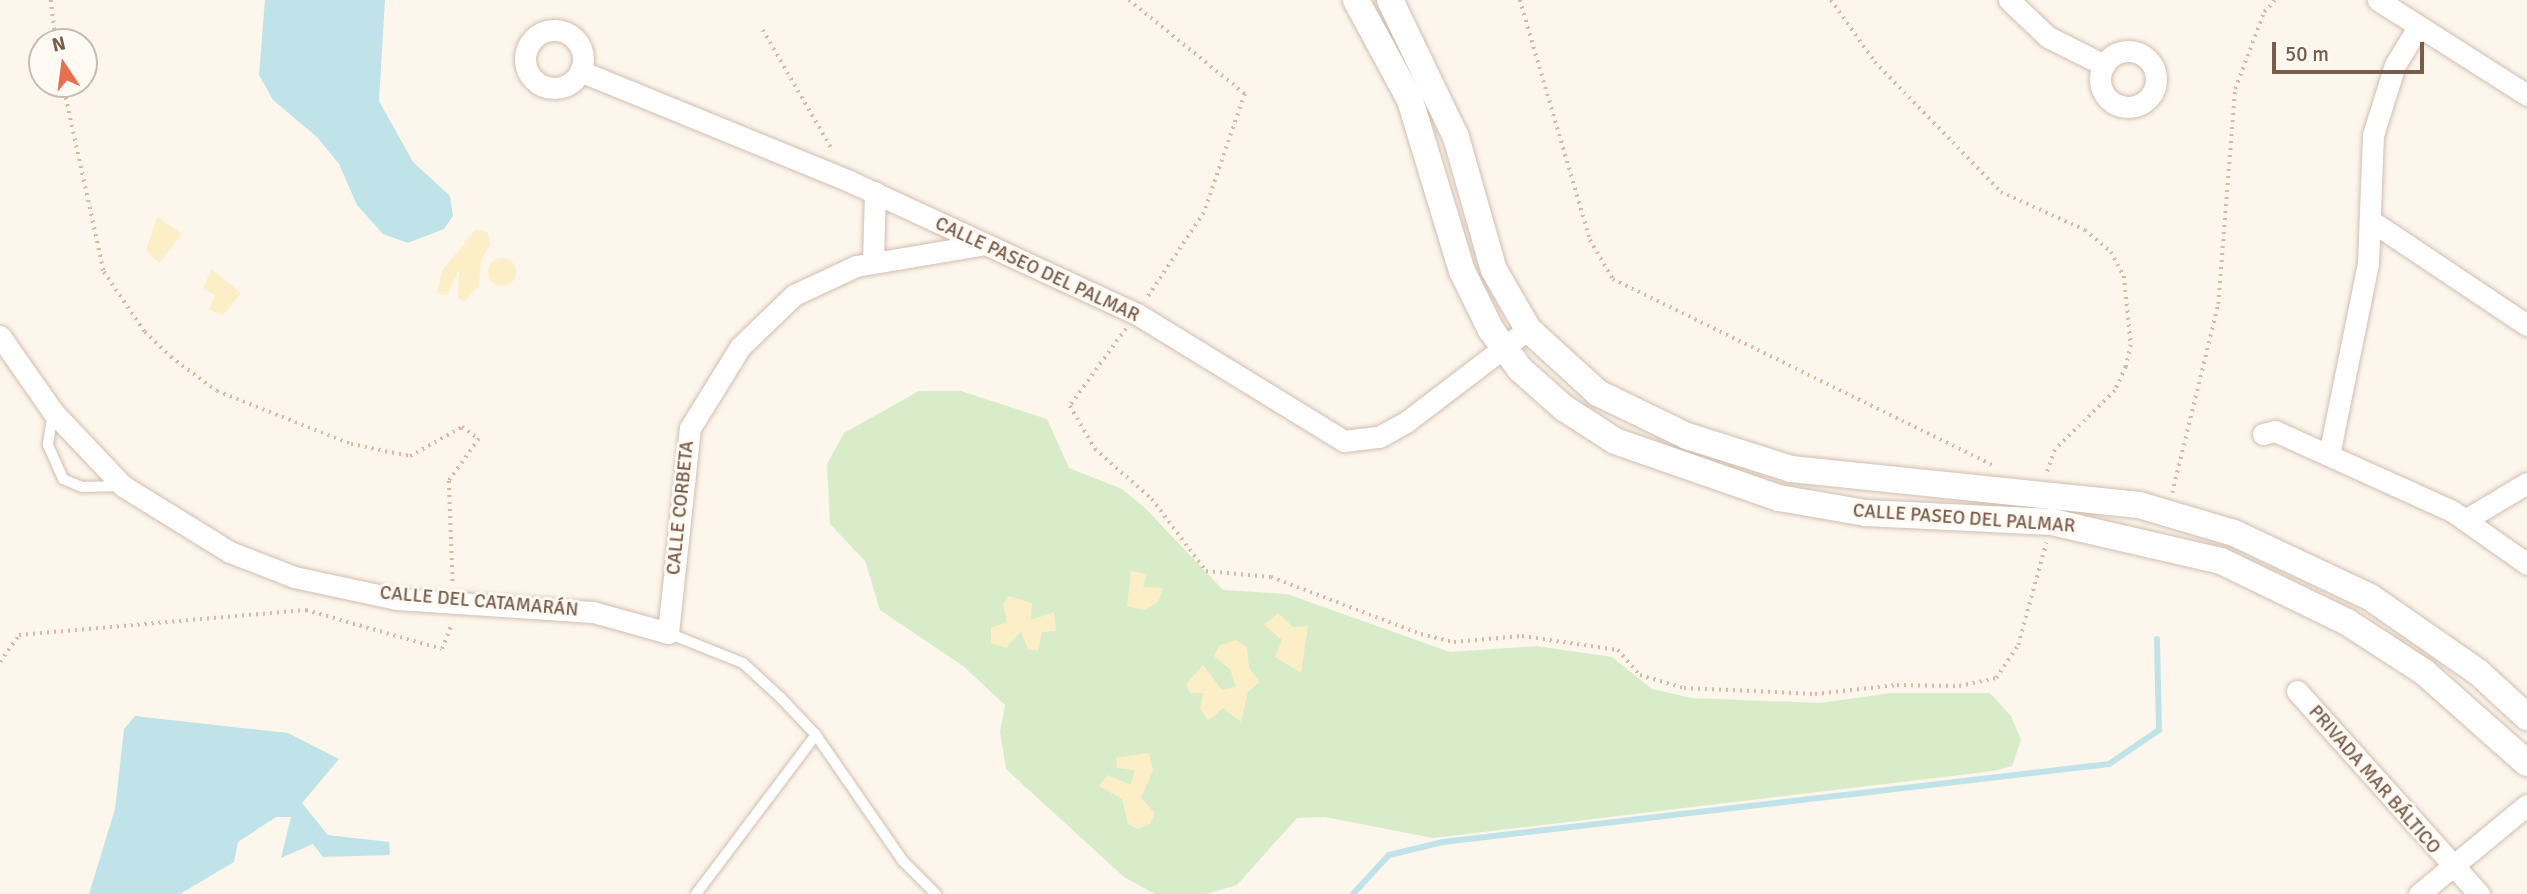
<!DOCTYPE html>
<meta charset="utf-8">
<style>
body{margin:0}
#map{position:relative;width:2527px;height:894px;overflow:hidden;background:#fdf6ec;font-family:Signika,sans-serif}
div>[style]{position:absolute}
[style*='--x']{left:calc(var(--x)*1px);top:calc(var(--y)*1px);width:calc(var(--w)*1px);rotate:calc(var(--a)*1deg)}
.green>*{inset:0;background:#d8ecc9}
.sand>*{inset:0;background:#fcefc7}
.round{border-radius:50%}
.water>*{inset:0;background:#bfe3e8}
.stream>*{height:6px;margin:-3px;padding:0 3px;transform-origin:3px;border-radius:3px;background:#bfe3e8}
.path>*{height:3.5px;margin-top:-1.75px;transform-origin:0;background:repeating-linear-gradient(90deg,#d9b8a5 0 2px,transparent 0 7px)}
.roads{filter:drop-shadow(0 0 2px #d1beb0) drop-shadow(0 0 2px #d1beb0)}
.service>*{height:10px;margin:-5px;padding:0 5px;transform-origin:5px;border-radius:5px;background:#fff}
.minor>*{height:21px;margin:-10.5px;padding:0 10.5px;transform-origin:10.5px;border-radius:10.5px;background:#fff}
.minor>.ring{margin:-10.5px;padding:0;box-sizing:content-box;background:none;border:21px solid #fff;border-radius:50%}
.tertiary>*{height:26px;margin:-13px;padding:0 13px;transform-origin:13px;border-radius:13px;background:#fff}
span{translate:-50% -50%;white-space:nowrap;text-align:center;line-height:1.15;-webkit-text-stroke:6px #fffaf3;paint-order:stroke}
.street-label{font-size:19px;color:#7a5c4d}
.north{position:absolute;left:28px;top:28px;width:70px;height:70px;box-sizing:border-box;background:#fffaf3;border:2px solid #cabbb1;border-radius:50%;rotate:347deg;font-size:19px;font-weight:700;line-height:28px;text-align:center;color:#7a5c4d}
.north::after{content:'';display:block;margin:auto;width:24px;height:32px;background:#e76f51;clip-path:polygon(50% 0,100% 100%,50% 72%,0 100%)}
.scale{position:absolute;left:2272px;top:42px;width:152px;height:32px;box-sizing:border-box;border:4px solid #7a5c4d;border-top:0;padding-left:9px;font-size:21px;line-height:24px;white-space:nowrap;color:#7a5c4d;-webkit-text-stroke:5px #fffaf3;paint-order:stroke}
</style>
<div id="map">
<div class="green">
<i style="clip-path:polygon(919px 391px,961px 391px,1047px 419px,1069px 468px,1122px 489px,1145px 508px,1223px 590px,1287px 594px,1450px 652px,1537px 646px,1612px 657px,1652px 689px,1692px 698px,1820px 703px,1891px 693px,1990px 693px,2011px 716px,2021px 740px,2012px 766px,1994px 771px,1433px 838px,1325px 817px,1297px 818px,1237px 885px,1206px 894px,1155px 894px,1124px 877px,1006px 769px,1000px 732px,1005px 705px,963px 666px,880px 610px,865px 561px,830px 524px,827px 464px,844px 433px)"></i>
</div>
<div class="sand">
<i style="clip-path:polygon(157px 217px,182px 234px,159px 263px,146px 250px)"></i>
<i style="clip-path:polygon(475px 230px,487px 232px,491px 243px,481px 260px,479px 285px,465px 301px,458px 298px,459px 270px,447px 295px,437px 294px,442px 271px)"></i>
<i class="round" style="left:488px;top:258px;width:28px;height:28px"></i>
<i style="clip-path:polygon(211px 269px,241px 293px,223px 315px,209px 310px,215px 295px,203px 289px)"></i>
<i style="clip-path:polygon(1131px 571px,1147px 574px,1143px 587px,1163px 588px,1158px 602px,1144px 610px,1127px 606px)"></i>
<i style="clip-path:polygon(1009px 596px,1032px 603px,1031px 620px,1054px 612px,1056px 631px,1042px 632px,1038px 651px,1028px 649px,1021px 631px,1006px 648px,991px 643px,991px 628px,1007px 622px,1003px 605px)"></i>
<i style="clip-path:polygon(1278px 613px,1293px 627px,1308px 626px,1301px 673px,1275px 657px,1282px 640px,1264px 625px)"></i>
<i style="clip-path:polygon(1236px 640px,1247px 647px,1249px 668px,1260px 682px,1248px 692px,1241px 722px,1223px 708px,1208px 721px,1200px 708px,1203px 693px,1190px 693px,1186px 684px,1203px 665px,1222px 690px,1236px 687px,1230px 669px,1214px 656px,1220px 645px)"></i>
<i style="clip-path:polygon(1149px 753px,1153px 771px,1141px 798px,1155px 813px,1150px 824px,1138px 829px,1128px 824px,1122px 799px,1099px 786px,1107px 775px,1131px 785px,1135px 770px,1117px 768px,1116px 758px)"></i>
</div>
<div class="water">
<i style="clip-path:polygon(265px 0,385px 0,379px 101px,413px 162px,450px 196px,453px 216px,444px 229px,408px 243px,383px 234px,357px 205px,339px 164px,317px 137px,273px 100px,259px 75px)"></i>
<i style="clip-path:polygon(135px 716px,288px 733px,339px 759px,302px 803px,328px 835px,389px 842px,390px 855px,323px 857px,313px 844px,281px 858px,291px 817px,276px 817px,238px 842px,234px 862px,180px 894px,89px 894px,115px 809px,124px 729px)"></i>
</div>
<div class="stream">
<i style="--x:1353;--y:894;--w:53;--a:-47.3"></i>
<i style="--x:1389;--y:855;--w:56;--a:-13.5"></i>
<i style="--x:1443;--y:842;--w:671;--a:-6.68"></i>
<i style="--x:2109;--y:764;--w:60;--a:-34.2"></i>
<i style="--x:2159;--y:730;--w:91;--a:-91.3"></i>
</div>
<div class="path">
<i style="--x:51;--y:0;--w:42;--a:83.2"></i>
<i style="--x:1129;--y:0;--w:149;--a:39"></i>
<i style="--x:1245;--y:94;--w:126;--a:109"></i>
<i style="--x:1204;--y:213;--w:101;--a:123.7"></i>
<i style="--x:1520;--y:0;--w:250;--a:73.7"></i>
<i style="--x:1590;--y:240;--w:45;--a:59.5"></i>
<i style="--x:1613;--y:279;--w:424;--a:26.1"></i>
<i style="--x:1831;--y:0;--w:76;--a:54.6"></i>
<i style="--x:1875;--y:62;--w:181;--a:45.9"></i>
<i style="--x:2001;--y:192;--w:92;--a:24.3"></i>
<i style="--x:2085;--y:230;--w:34;--a:40"></i>
<i style="--x:2111;--y:252;--w:27;--a:62"></i>
<i style="--x:2124;--y:276;--w:69;--a:84.2"></i>
<i style="--x:2131;--y:345;--w:23;--a:103"></i>
<i style="--x:2126;--y:367;--w:26;--a:115"></i>
<i style="--x:2115;--y:391;--w:84;--a:135.5"></i>
<i style="--x:2055;--y:450;--w:24;--a:109"></i>
<i style="--x:763;--y:30;--w:140;--a:60"></i>
<i style="--x:63;--y:84;--w:192;--a:77.7"></i>
<i style="--x:104;--y:272;--w:73;--a:55.7"></i>
<i style="--x:145;--y:332;--w:36;--a:44"></i>
<i style="--x:171;--y:357;--w:57;--a:36.5"></i>
<i style="--x:217;--y:391;--w:144;--a:21.6"></i>
<i style="--x:351;--y:444;--w:60;--a:11.5"></i>
<i style="--x:410;--y:456;--w:60;--a:-29.1"></i>
<i style="--x:462;--y:427;--w:21;--a:35"></i>
<i style="--x:479;--y:439;--w:52;--a:125.5"></i>
<i style="--x:449;--y:481;--w:103;--a:87.8"></i>
<i style="--x:1126;--y:329;--w:95;--a:126"></i>
<i style="--x:1070;--y:406;--w:50;--a:59.8"></i>
<i style="--x:1095;--y:449;--w:76;--a:41.3"></i>
<i style="--x:1152;--y:499;--w:90;--a:53.1"></i>
<i style="--x:1206;--y:571;--w:65;--a:5.3"></i>
<i style="--x:1271;--y:577;--w:160;--a:20.8"></i>
<i style="--x:1421;--y:634;--w:34;--a:14"></i>
<i style="--x:1454;--y:642;--w:68;--a:-5"></i>
<i style="--x:1522;--y:636;--w:97;--a:8.3"></i>
<i style="--x:1618;--y:650;--w:33;--a:49"></i>
<i style="--x:1640;--y:675;--w:46;--a:16.5"></i>
<i style="--x:1684;--y:688;--w:131;--a:2.6"></i>
<i style="--x:1815;--y:694;--w:82;--a:-6.3"></i>
<i style="--x:1897;--y:685;--w:62;--a:0.9"></i>
<i style="--x:1959;--y:686;--w:38;--a:-12"></i>
<i style="--x:1996;--y:678;--w:40;--a:-56"></i>
<i style="--x:2018;--y:645;--w:106;--a:-74.6"></i>
<i style="--x:2172;--y:493;--w:195;--a:-76.3"></i>
<i style="--x:2218;--y:304;--w:216;--a:-85.5"></i>
<i style="--x:2235;--y:89;--w:82;--a:-69.4"></i>
<i style="--x:2264;--y:12;--w:16;--a:-47"></i>
<i style="--x:0;--y:662;--w:33;--a:-55"></i>
<i style="--x:19;--y:635;--w:288;--a:-5"></i>
<i style="--x:306;--y:610;--w:141;--a:16"></i>
<i style="--x:442;--y:649;--w:28;--a:-69"></i>
</div>
<div class="roads">
<div class="service">
<i style="--x:53;--y:412;--w:33;--a:99"></i>
<i style="--x:48;--y:445;--w:37;--a:66"></i>
<i style="--x:63;--y:479;--w:21;--a:23"></i>
<i style="--x:82;--y:487;--w:41;--a:-1.4"></i>
<i style="--x:668;--y:633;--w:81;--a:21.8"></i>
<i style="--x:743;--y:663;--w:52;--a:42.6"></i>
<i style="--x:781;--y:698;--w:51;--a:46.6"></i>
<i style="--x:816;--y:735;--w:153;--a:55.4"></i>
<i style="--x:903;--y:861;--w:47;--a:45"></i>
<i style="--x:696;--y:894;--w:199;--a:-53"></i>
</div>
<div class="minor">
<i style="--x:2009;--y:0;--w:54;--a:43.5"></i>
<i style="--x:2048;--y:37;--w:63;--a:26.6"></i>
<i style="--x:2378;--y:0;--w:177;--a:32.5"></i>
<i class="ring" style="left:525px;top:30px;width:37px;height:37px"></i>
<i class="ring" style="left:2100px;top:51px;width:35px;height:35px"></i>
<i style="--x:580;--y:71;--w:291;--a:22.2"></i>
<i style="--x:849;--y:181;--w:317;--a:24.8"></i>
<i style="--x:1137;--y:314;--w:243;--a:31.5"></i>
<i style="--x:1344;--y:441;--w:35;--a:-7"></i>
<i style="--x:1379;--y:437;--w:31;--a:-29"></i>
<i style="--x:1406;--y:422;--w:153;--a:-37.3"></i>
<i style="--x:2370;--y:220;--w:189;--a:33.8"></i>
<i style="--x:873;--y:262;--w:70;--a:-88.4"></i>
<i style="--x:0;--y:336;--w:93;--a:55.1"></i>
<i style="--x:53;--y:412;--w:102;--a:46.6"></i>
<i style="--x:123;--y:486;--w:126;--a:31.7"></i>
<i style="--x:230;--y:552;--w:69;--a:21.3"></i>
<i style="--x:294;--y:577;--w:105;--a:12.1"></i>
<i style="--x:397;--y:599;--w:196;--a:3.8"></i>
<i style="--x:593;--y:612;--w:78;--a:15.6"></i>
<i style="--x:668;--y:633;--w:206;--a:-83.9"></i>
<i style="--x:690;--y:428;--w:95;--a:-58.3"></i>
<i style="--x:740;--y:347;--w:75;--a:-43.9"></i>
<i style="--x:794;--y:295;--w:68;--a:-25.1"></i>
<i style="--x:856;--y:266;--w:126;--a:-9.6"></i>
<i style="--x:2263;--y:434;--w:12;--a:-14"></i>
<i style="--x:2275;--y:431;--w:194;--a:24.3"></i>
<i style="--x:2452;--y:511;--w:92;--a:35.2"></i>
<i style="--x:2329;--y:455;--w:195;--a:-78.5"></i>
<i style="--x:2368;--y:264;--w:129;--a:-87.8"></i>
<i style="--x:2373;--y:135;--w:73;--a:-72.6"></i>
<i style="--x:2395;--y:65;--w:44;--a:-58.8"></i>
<i style="--x:2465;--y:520;--w:72;--a:-30.8"></i>
<i style="--x:2297;--y:691;--w:273;--a:48.1"></i>
<i style="--x:2419;--y:894;--w:140;--a:-39.5"></i>
</div>
<div class="tertiary">
<i style="--x:1356;--y:0;--w:114;--a:61.6"></i>
<i style="--x:1410;--y:100;--w:179;--a:73.1"></i>
<i style="--x:1462;--y:271;--w:66;--a:63.8"></i>
<i style="--x:1491;--y:330;--w:49;--a:53.4"></i>
<i style="--x:1520;--y:369;--w:59;--a:41.6"></i>
<i style="--x:1564;--y:408;--w:61;--a:32.9"></i>
<i style="--x:1615;--y:441;--w:174;--a:19.2"></i>
<i style="--x:1779;--y:498;--w:88;--a:9.8"></i>
<i style="--x:1866;--y:513;--w:186;--a:2.8"></i>
<i style="--x:2052;--y:522;--w:173;--a:13"></i>
<i style="--x:2221;--y:561;--w:140;--a:25.8"></i>
<i style="--x:2347;--y:622;--w:92;--a:33"></i>
<i style="--x:2424;--y:672;--w:137;--a:41.5"></i>
<i style="--x:1390;--y:0;--w:152;--a:64.3"></i>
<i style="--x:1456;--y:137;--w:138;--a:74.1"></i>
<i style="--x:1494;--y:270;--w:68;--a:60"></i>
<i style="--x:1528;--y:329;--w:95;--a:42.4"></i>
<i style="--x:1598;--y:393;--w:99;--a:25.8"></i>
<i style="--x:1687;--y:436;--w:109;--a:17.6"></i>
<i style="--x:1791;--y:469;--w:350;--a:5.9"></i>
<i style="--x:2139;--y:505;--w:99;--a:16.4"></i>
<i style="--x:2234;--y:533;--w:150;--a:25.2"></i>
<i style="--x:2370;--y:597;--w:131;--a:34.8"></i>
<i style="--x:2478;--y:672;--w:67;--a:42.6"></i>
</div>
</div>
<div class="street-label">
<span style="left:1037px;top:270px;rotate:25deg">CALLE PASEO DEL PALMAR</span>
<span style="left:681px;top:508px;rotate:-84deg">CALLE CORBETA</span>
<span style="left:1964px;top:519px;rotate:4deg">CALLE PASEO DEL PALMAR</span>
<span style="left:479px;top:602px;rotate:5deg">CALLE DEL CATAMARÁN</span>
<span style="left:2374px;top:780px;rotate:49deg">PRIVADA MAR BÁLTICO</span>
</div>
<div class="north">N</div>
<div class="scale">50 m</div>
</div>
